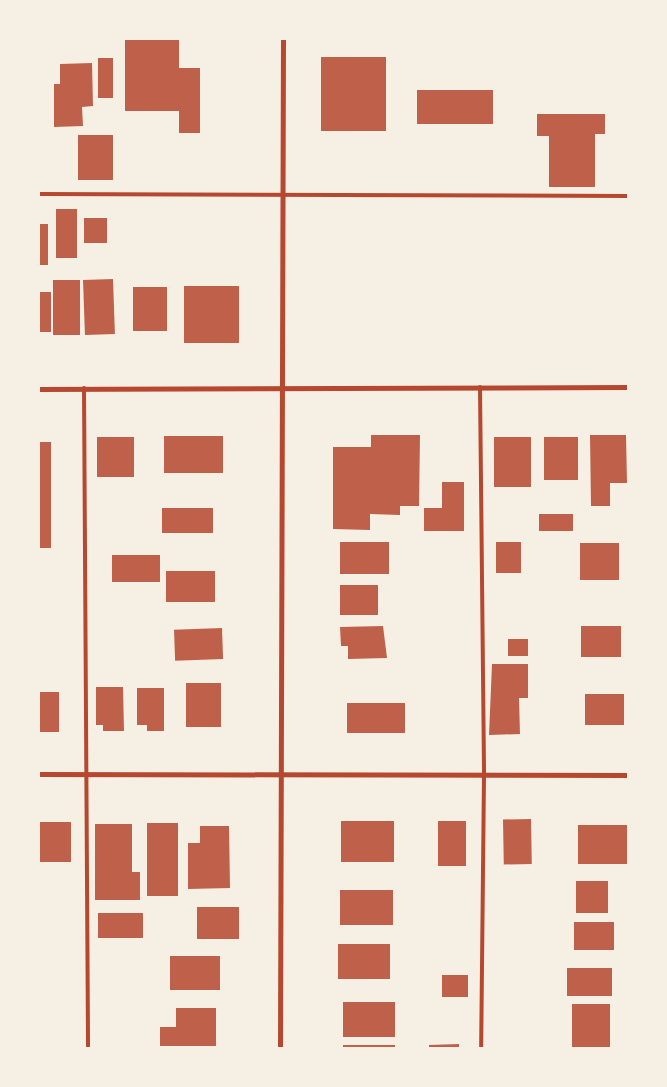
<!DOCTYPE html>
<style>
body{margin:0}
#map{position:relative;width:667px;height:1087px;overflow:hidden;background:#f6efe4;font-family:"PT Sans",sans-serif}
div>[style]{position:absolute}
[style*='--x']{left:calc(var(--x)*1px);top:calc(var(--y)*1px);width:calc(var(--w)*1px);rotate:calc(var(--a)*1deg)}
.building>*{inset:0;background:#bf614a;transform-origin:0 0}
.service>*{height:4px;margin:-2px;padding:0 2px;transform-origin:2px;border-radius:2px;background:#b5482f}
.minor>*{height:5px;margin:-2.5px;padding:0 2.5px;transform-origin:2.5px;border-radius:2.5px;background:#b5482f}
span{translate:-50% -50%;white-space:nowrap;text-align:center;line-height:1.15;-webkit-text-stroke:4.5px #f6efe4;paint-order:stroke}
.frame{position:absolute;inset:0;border:40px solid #f6efe4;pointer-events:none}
</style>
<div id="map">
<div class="building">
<i style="clip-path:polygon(125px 40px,179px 40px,179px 68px,200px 68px,200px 133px,179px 133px,179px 111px,125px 111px)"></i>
<i style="left:386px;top:57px;width:74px;height:65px;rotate:90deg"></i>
<i style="left:98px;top:58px;width:15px;height:40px"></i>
<i style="clip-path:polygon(92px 63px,93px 106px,82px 107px,83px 126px,54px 127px,54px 84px,60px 84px,60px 64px)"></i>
<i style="left:417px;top:90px;width:76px;height:34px"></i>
<i style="clip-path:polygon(537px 114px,605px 114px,605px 134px,595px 134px,595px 187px,549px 187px,549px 136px,537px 136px)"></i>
<i style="left:78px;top:135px;width:35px;height:45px"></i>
<i style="left:56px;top:209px;width:21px;height:49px"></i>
<i style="left:84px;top:218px;width:23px;height:25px"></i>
<i style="left:39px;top:224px;width:9px;height:41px"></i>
<i style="left:113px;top:279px;width:55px;height:30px;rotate:88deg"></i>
<i style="left:53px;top:280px;width:27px;height:55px"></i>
<i style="left:184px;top:286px;width:55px;height:57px"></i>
<i style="left:133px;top:287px;width:34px;height:44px"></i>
<i style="left:39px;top:292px;width:12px;height:40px"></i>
<i style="clip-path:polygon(371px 435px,420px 435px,419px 506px,400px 506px,400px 515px,370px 514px,370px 530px,333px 529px,333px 447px,371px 447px)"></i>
<i style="clip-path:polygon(590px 435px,626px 435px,627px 483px,610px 483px,610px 506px,591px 506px)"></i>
<i style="left:164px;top:436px;width:59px;height:37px"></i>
<i style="left:97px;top:437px;width:37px;height:40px"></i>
<i style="left:494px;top:437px;width:37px;height:50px"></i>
<i style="left:544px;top:437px;width:34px;height:43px"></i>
<i style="left:39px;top:442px;width:12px;height:106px"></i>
<i style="clip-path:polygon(442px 482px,464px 482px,464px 531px,424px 531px,424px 508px,442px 508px)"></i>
<i style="left:162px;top:508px;width:51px;height:25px"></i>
<i style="left:539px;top:514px;width:34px;height:17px"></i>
<i style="left:389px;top:542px;width:32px;height:49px;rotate:90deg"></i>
<i style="left:496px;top:542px;width:25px;height:31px"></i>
<i style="left:580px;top:543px;width:39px;height:37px"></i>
<i style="left:112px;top:555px;width:48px;height:27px"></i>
<i style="left:215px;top:571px;width:31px;height:49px;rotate:90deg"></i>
<i style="left:340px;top:585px;width:38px;height:30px"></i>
<i style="clip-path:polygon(383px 626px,387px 658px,348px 659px,348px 646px,341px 646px,340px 627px)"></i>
<i style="left:581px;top:626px;width:40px;height:31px"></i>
<i style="left:222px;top:628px;width:31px;height:48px;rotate:88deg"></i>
<i style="left:508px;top:639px;width:20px;height:17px"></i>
<i style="clip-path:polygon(492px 664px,528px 664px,528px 698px,519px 698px,520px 734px,489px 735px)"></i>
<i style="left:186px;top:683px;width:35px;height:44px"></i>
<i style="clip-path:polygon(96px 687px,123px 687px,124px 731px,103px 731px,103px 725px,96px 725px)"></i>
<i style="clip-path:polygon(137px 688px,164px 688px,164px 731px,147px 731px,147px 725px,137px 725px)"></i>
<i style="left:39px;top:692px;width:20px;height:40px"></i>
<i style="left:585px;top:694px;width:39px;height:31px"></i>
<i style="left:347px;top:703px;width:58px;height:30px"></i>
<i style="left:531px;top:819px;width:45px;height:28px;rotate:89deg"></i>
<i style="left:341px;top:821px;width:53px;height:41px"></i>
<i style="left:438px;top:821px;width:28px;height:45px"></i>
<i style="left:39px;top:822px;width:32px;height:40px"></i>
<i style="left:147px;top:823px;width:31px;height:73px"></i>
<i style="clip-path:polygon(95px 824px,132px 824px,132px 872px,140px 872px,140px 900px,95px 900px)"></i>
<i style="left:578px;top:825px;width:49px;height:39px"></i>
<i style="clip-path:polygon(200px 826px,229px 826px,230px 888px,188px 889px,188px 843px,200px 843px)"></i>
<i style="left:576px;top:881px;width:32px;height:32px"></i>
<i style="left:340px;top:890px;width:53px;height:35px"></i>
<i style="left:197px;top:907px;width:42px;height:32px"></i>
<i style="left:98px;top:913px;width:45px;height:25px"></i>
<i style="left:574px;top:922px;width:40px;height:28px"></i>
<i style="left:338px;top:944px;width:52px;height:35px"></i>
<i style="left:170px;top:956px;width:50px;height:34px"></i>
<i style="left:567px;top:968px;width:45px;height:28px"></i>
<i style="left:442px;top:975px;width:26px;height:22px"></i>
<i style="left:343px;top:1002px;width:52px;height:35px"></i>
<i style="left:572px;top:1004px;width:38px;height:44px"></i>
<i style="clip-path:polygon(176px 1008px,216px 1008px,216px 1046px,160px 1046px,160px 1027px,176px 1027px)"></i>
<i style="clip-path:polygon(459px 1044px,459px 1048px,429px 1048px,429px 1045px)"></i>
<i style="left:343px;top:1045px;width:52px;height:3px"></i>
</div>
<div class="service">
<i style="--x:39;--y:194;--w:589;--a:0.19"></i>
<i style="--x:480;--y:387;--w:388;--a:89.4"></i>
<i style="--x:484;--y:775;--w:273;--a:90.6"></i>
<i style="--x:84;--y:388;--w:660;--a:89.65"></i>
</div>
<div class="minor">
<i style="--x:39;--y:389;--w:589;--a:-0.19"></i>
<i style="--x:39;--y:774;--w:589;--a:0.1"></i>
<i style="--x:280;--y:1048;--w:1009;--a:-89.83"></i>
</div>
<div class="frame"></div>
</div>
